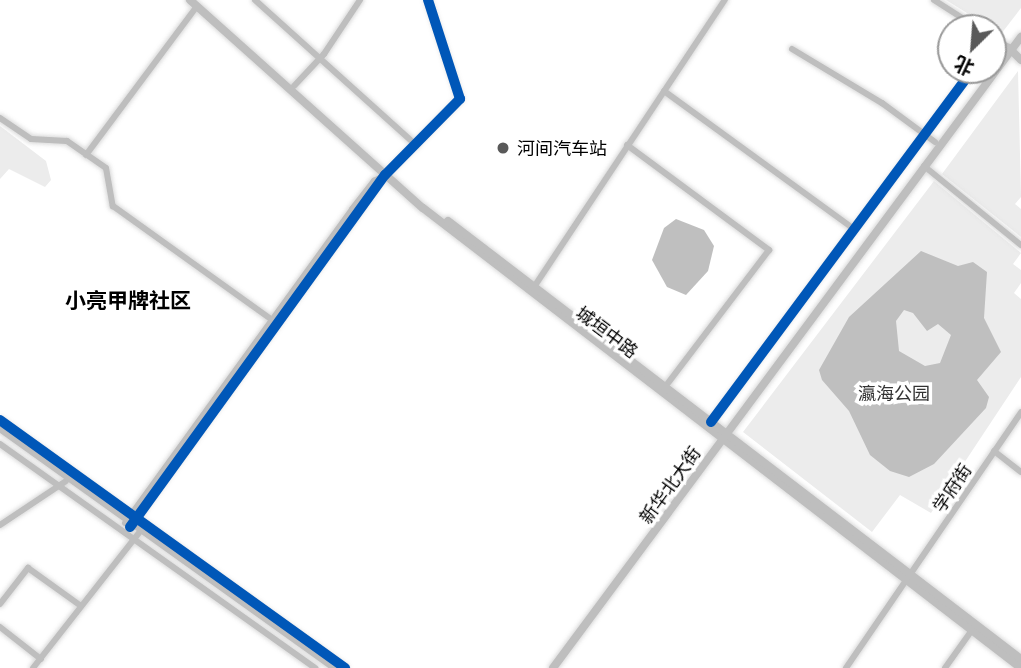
<!DOCTYPE html>
<meta charset="utf-8">
<style>
body{margin:0}
#map{position:relative;width:1021px;height:668px;overflow:hidden;background:#fff;font-family:Manrope,"Noto Sans SC",sans-serif}
div>[style]{position:absolute}
[style*='--x']{left:calc(var(--x)*1px);top:calc(var(--y)*1px);width:calc(var(--w)*1px);rotate:calc(var(--a)*1deg)}
.green>*{inset:0;background:#ececec}
.water>*{inset:0;background:#bfbfbf}
.roads{filter:drop-shadow(0 0 2px #dbdbdb) drop-shadow(0 0 2px #dbdbdb)}
.minor>*{height:6px;margin:-3px;padding:0 3px;transform-origin:3px;border-radius:3px;background:#bebebe}
.major>*{height:8px;margin:-4px;padding:0 4px;transform-origin:4px;border-radius:4px;background:#bebebe}
.cycleway>*{height:10px;margin:-5px;padding:0 5px;transform-origin:5px;border-radius:5px;background:#0057b8}
.dots>*{width:19px;height:19px;translate:-50% -50%;box-sizing:border-box;border:4px solid #fff;border-radius:50%}
span{translate:-50% -50%;white-space:nowrap;text-align:center;line-height:1.15;-webkit-text-stroke:7px #fff;paint-order:stroke}
.poi-label{font-size:18px;color:#000}
.left{translate:0 -50%;text-align:left}
.street-label{font-size:18px;color:#000}
.park-label{font-size:18px;color:#333}
.quarter-label{font-size:21px;color:#000;font-weight:700}
.north{position:absolute;left:937px;top:14px;width:70px;height:70px;box-sizing:border-box;background:#fff;border:2px solid #999;border-radius:50%;rotate:205deg;font-size:19px;font-weight:700;line-height:28px;text-align:center;color:#000}
.north::after{content:'';display:block;margin:auto;width:24px;height:32px;background:#595959;clip-path:polygon(50% 0,100% 100%,50% 72%,0 100%)}
</style>
<div id="map">
<div class="green">
<i style="clip-path:polygon(946px 0,1021px 0,1021px 8px,1001px 34px)"></i>
<i style="clip-path:polygon(1018px 71px,1021px 197px,1015px 204px,1021px 209px,1021px 237px,942px 174px)"></i>
<i style="clip-path:polygon(0 126px,46px 161px,51px 180px,45px 187px,9px 169px,0 179px)"></i>
<i style="clip-path:polygon(934px 181px,1021px 253px,1013px 264px,1021px 270px,1021px 283px,1014px 293px,1021px 299px,1021px 377px,931px 513px,900px 495px,872px 532px,743px 432px)"></i>
</div>
<div class="water">
<i style="clip-path:polygon(676px 219px,704px 230px,714px 246px,708px 271px,686px 295px,667px 287px,652px 260px,664px 228px)"></i>
<i style="clip-path:polygon(evenodd,921px 251px,958px 266px,973px 262px,987px 272px,984px 318px,1001px 352px,977px 380px,989px 397px,986px 408px,934px 464px,909px 477px,890px 471px,870px 455px,849px 411px,822px 380px,819px 370px,849px 317px,921px 251px,904px 310px,913px 313px,927px 331px,938px 324px,951px 335px,940px 363px,925px 366px,899px 351px,896px 321px,904px 310px)"></i>
</div>
<div class="roads">
<div class="minor">
<i style="--x:255;--y:0;--w:217;--a:42"></i>
<i style="--x:934;--y:0;--w:52;--a:32.5"></i>
<i style="--x:993;--y:37;--w:17;--a:33"></i>
<i style="--x:792;--y:49;--w:105;--a:31"></i>
<i style="--x:882;--y:103;--w:66;--a:36.3"></i>
<i style="--x:294;--y:86;--w:44;--a:-46.8"></i>
<i style="--x:324;--y:54;--w:65;--a:-56.3"></i>
<i style="--x:664;--y:91;--w:235;--a:36"></i>
<i style="--x:0;--y:118;--w:37;--a:34"></i>
<i style="--x:31;--y:139;--w:36;--a:3"></i>
<i style="--x:67;--y:141;--w:47;--a:34.7"></i>
<i style="--x:106;--y:168;--w:39;--a:80"></i>
<i style="--x:113;--y:206;--w:196;--a:35.6"></i>
<i style="--x:627;--y:145;--w:177;--a:36.5"></i>
<i style="--x:769;--y:250;--w:172;--a:127.2"></i>
<i style="--x:86;--y:155;--w:186;--a:-53.3"></i>
<i style="--x:924;--y:166;--w:125;--a:39.2"></i>
<i style="--x:534;--y:287;--w:345;--a:-56.4"></i>
<i style="--x:0;--y:420;--w:425;--a:35.7"></i>
<i style="--x:711;--y:422;--w:438;--a:-53.4"></i>
<i style="--x:0;--y:444;--w:387;--a:35.4"></i>
<i style="--x:994;--y:451;--w:34;--a:38"></i>
<i style="--x:125;--y:523;--w:387;--a:-54.1"></i>
<i style="--x:352;--y:209;--w:36;--a:-52"></i>
<i style="--x:374;--y:181;--w:11;--a:-27"></i>
<i style="--x:0;--y:525;--w:79;--a:-33.7"></i>
<i style="--x:130;--y:527;--w:435;--a:-54.1"></i>
<i style="--x:385;--y:175;--w:107;--a:-45.4"></i>
<i style="--x:460;--y:99;--w:104;--a:-107.9"></i>
<i style="--x:0;--y:604;--w:46;--a:-52.1"></i>
<i style="--x:28;--y:568;--w:65;--a:35.6"></i>
<i style="--x:0;--y:627;--w:52;--a:38"></i>
<i style="--x:33;--y:668;--w:172;--a:-51.9"></i>
<i style="--x:846;--y:668;--w:310;--a:-55.6"></i>
<i style="--x:945;--y:668;--w:47;--a:-54.6"></i>
</div>
<div class="major">
<i style="--x:190;--y:0;--w:312;--a:41.8"></i>
<i style="--x:423;--y:208;--w:754;--a:37.57"></i>
<i style="--x:1009;--y:48;--w:17;--a:45"></i>
<i style="--x:448;--y:221;--w:721;--a:37.39"></i>
<i style="--x:0;--y:428;--w:412;--a:35.6"></i>
<i style="--x:553;--y:668;--w:786;--a:-53.44"></i>
</div>
</div>
<div class="cycleway">
<i style="--x:0;--y:420;--w:425;--a:35.7"></i>
<i style="--x:711;--y:422;--w:438;--a:-53.4"></i>
<i style="--x:130;--y:527;--w:435;--a:-54.1"></i>
<i style="--x:385;--y:175;--w:107;--a:-45.4"></i>
<i style="--x:460;--y:99;--w:104;--a:-107.9"></i>
</div>
<div class="dots">
<i style="left:503px;top:148px;background:#595959"></i>
</div>
<div class="poi-label">
<span class="left" style="left:517px;top:148px">河间汽车站</span>
</div>
<div class="street-label">
<span style="left:607px;top:332px;rotate:37deg">城垣中路</span>
<span style="left:670px;top:485px;rotate:-54deg">新华北大街</span>
<span style="left:952px;top:488px;rotate:-56deg">学府街</span>
</div>
<div class="park-label">
<span style="left:894px;top:393px">瀛海公园</span>
</div>
<div class="quarter-label">
<span style="left:128px;top:300px">小亮甲牌社区</span>
</div>
<div class="north">北</div>
</div>
